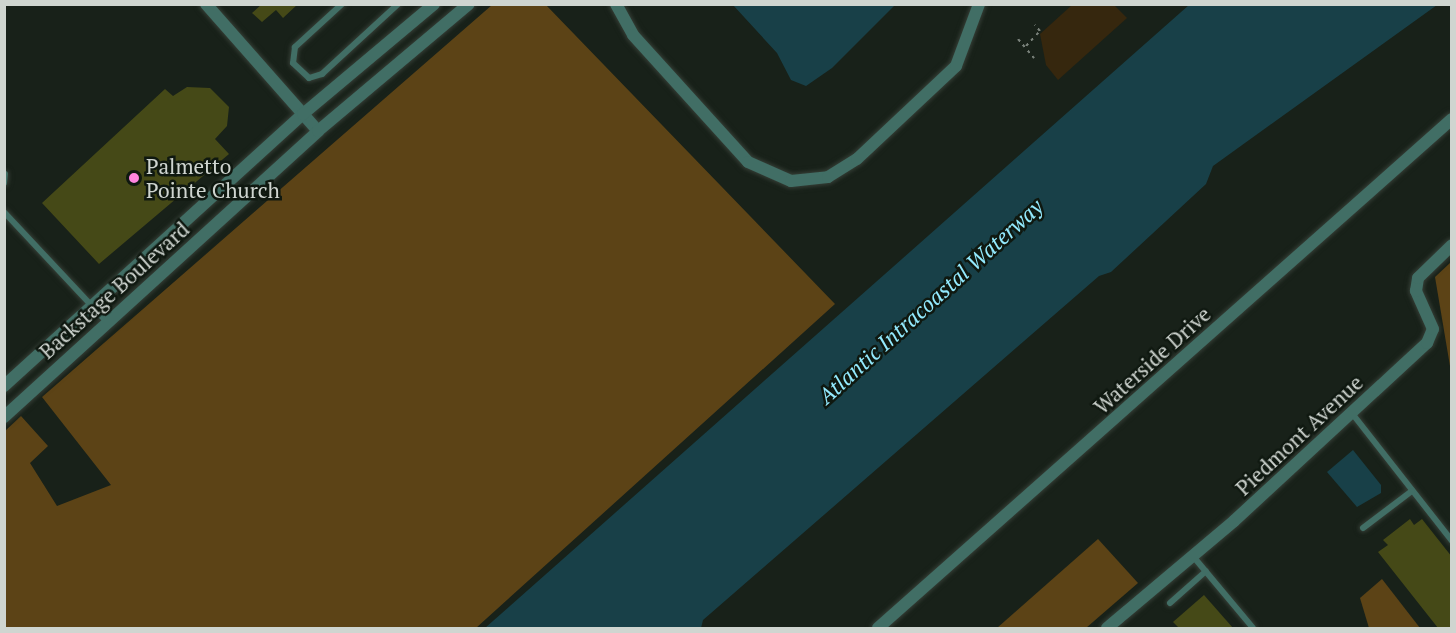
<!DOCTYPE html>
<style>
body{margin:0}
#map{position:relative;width:1456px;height:633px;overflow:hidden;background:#182119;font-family:"PT Serif",serif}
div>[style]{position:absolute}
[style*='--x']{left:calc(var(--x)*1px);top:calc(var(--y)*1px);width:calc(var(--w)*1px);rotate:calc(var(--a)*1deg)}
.green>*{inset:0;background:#36270e}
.forest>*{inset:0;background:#5c4316}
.water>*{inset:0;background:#184048}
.building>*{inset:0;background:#454917}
.path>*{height:2px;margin-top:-1px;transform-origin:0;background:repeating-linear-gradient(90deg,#7a827b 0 3px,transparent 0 7.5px)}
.roads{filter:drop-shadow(0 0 2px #353e36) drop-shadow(0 0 2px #353e36)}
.service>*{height:6px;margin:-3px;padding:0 3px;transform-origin:3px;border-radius:3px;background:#416e65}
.minor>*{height:12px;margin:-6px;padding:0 6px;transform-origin:6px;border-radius:6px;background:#416e65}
.dots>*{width:16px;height:16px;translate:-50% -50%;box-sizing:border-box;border:3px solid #0f1810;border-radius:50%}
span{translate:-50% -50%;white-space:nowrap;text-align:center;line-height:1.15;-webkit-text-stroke:5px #0f1810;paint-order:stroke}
.poi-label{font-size:21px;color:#cfd5d0}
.left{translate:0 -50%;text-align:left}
.street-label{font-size:21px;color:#cfd5d0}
.water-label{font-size:22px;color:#93eafe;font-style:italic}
.frame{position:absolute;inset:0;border:6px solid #cfd5d0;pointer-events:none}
</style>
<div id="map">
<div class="green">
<i style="clip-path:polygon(1072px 5px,1114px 5px,1127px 18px,1058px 80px,1046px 65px,1040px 34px)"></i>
</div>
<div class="forest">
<i style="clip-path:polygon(492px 5px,546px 5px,835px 304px,476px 628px,5px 628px,5px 431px,21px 416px,48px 446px,30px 463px,57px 506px,111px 485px,42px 397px)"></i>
<i style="clip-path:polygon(1451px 262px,1451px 372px,1435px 277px)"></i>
<i style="clip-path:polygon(1098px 539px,1138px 583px,1086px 628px,997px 628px)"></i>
<i style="clip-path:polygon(1382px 579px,1420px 628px,1369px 628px,1360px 598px)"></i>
</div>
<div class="water">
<i style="clip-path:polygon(733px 5px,895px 5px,832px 68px,806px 86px,791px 80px,777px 53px)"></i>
<i style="clip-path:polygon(1189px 5px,1437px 5px,1213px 166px,1206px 184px,1111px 272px,1099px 276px,703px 620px,701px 628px,485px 628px)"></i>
<i style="clip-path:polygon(1353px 450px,1381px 485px,1381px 493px,1357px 507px,1327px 472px)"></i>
</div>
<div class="building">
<i style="clip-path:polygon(262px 4px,298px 4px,283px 18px,276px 10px,262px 22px,252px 13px)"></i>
<i style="clip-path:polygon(187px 87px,210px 88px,229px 107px,227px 126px,215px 139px,229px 154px,99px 264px,42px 203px,165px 89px,173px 96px)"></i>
<i style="clip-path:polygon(1410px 519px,1414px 525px,1422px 519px,1452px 557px,1452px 628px,1438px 628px,1378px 552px,1388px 545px,1383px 540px)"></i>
<i style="clip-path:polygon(1204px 595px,1233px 628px,1179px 628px,1173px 622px)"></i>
</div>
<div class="path">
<i style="--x:1018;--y:39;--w:25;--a:50"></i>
<i style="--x:1026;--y:46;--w:21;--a:-47"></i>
<i style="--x:1040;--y:31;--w:8;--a:-130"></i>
</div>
<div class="roads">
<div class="service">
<i style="--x:342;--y:4;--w:64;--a:137.5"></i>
<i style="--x:295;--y:47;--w:16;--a:97"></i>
<i style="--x:293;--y:63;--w:22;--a:43"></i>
<i style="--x:309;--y:78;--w:14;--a:-17"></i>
<i style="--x:322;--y:74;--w:103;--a:-42.6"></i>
<i style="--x:4;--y:183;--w:9;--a:-84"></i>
<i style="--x:4;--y:212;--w:152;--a:46.9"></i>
<i style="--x:1351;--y:412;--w:164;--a:51.9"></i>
<i style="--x:1363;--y:528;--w:61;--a:-37.1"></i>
<i style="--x:1192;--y:555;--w:95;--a:50.1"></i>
<i style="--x:1170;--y:603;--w:48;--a:-41.6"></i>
</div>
<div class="minor">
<i style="--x:206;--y:4;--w:169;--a:48.6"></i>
<i style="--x:616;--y:4;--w:35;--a:61"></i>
<i style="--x:633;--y:35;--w:171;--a:47.8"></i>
<i style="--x:748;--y:162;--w:47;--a:23.8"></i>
<i style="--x:791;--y:181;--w:37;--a:-6"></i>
<i style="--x:828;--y:177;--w:34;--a:-32"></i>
<i style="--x:857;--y:159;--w:136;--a:-43.2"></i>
<i style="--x:956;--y:66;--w:66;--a:-69.6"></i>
<i style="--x:4;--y:386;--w:404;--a:-42.3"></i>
<i style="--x:303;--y:114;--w:171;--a:-40"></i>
<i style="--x:4;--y:417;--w:425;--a:-42.3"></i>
<i style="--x:318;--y:131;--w:197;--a:-40.1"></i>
<i style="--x:878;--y:628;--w:767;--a:-41.57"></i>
<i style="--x:1107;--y:628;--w:166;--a:-40.1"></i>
<i style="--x:1234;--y:521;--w:263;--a:-42.7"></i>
<i style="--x:1427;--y:343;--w:15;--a:-67"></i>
<i style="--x:1433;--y:329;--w:42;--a:-114.1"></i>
<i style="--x:1416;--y:291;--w:13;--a:-81"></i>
<i style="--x:1418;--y:278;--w:47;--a:-44.1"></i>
</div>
</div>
<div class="dots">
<i style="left:134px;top:178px;background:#ff85de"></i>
</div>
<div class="poi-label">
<span class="left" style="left:146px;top:178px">Palmetto<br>Pointe Church</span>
</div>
<div class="street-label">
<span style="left:114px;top:290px;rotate:-42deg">Backstage Boulevard</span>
<span style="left:1152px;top:360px;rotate:-42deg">Waterside Drive</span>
<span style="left:1299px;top:435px;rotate:-43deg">Piedmont Avenue</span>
</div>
<div class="water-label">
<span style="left:930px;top:301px;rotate:-42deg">Atlantic Intracoastal Waterway</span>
</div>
<div class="frame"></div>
</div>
